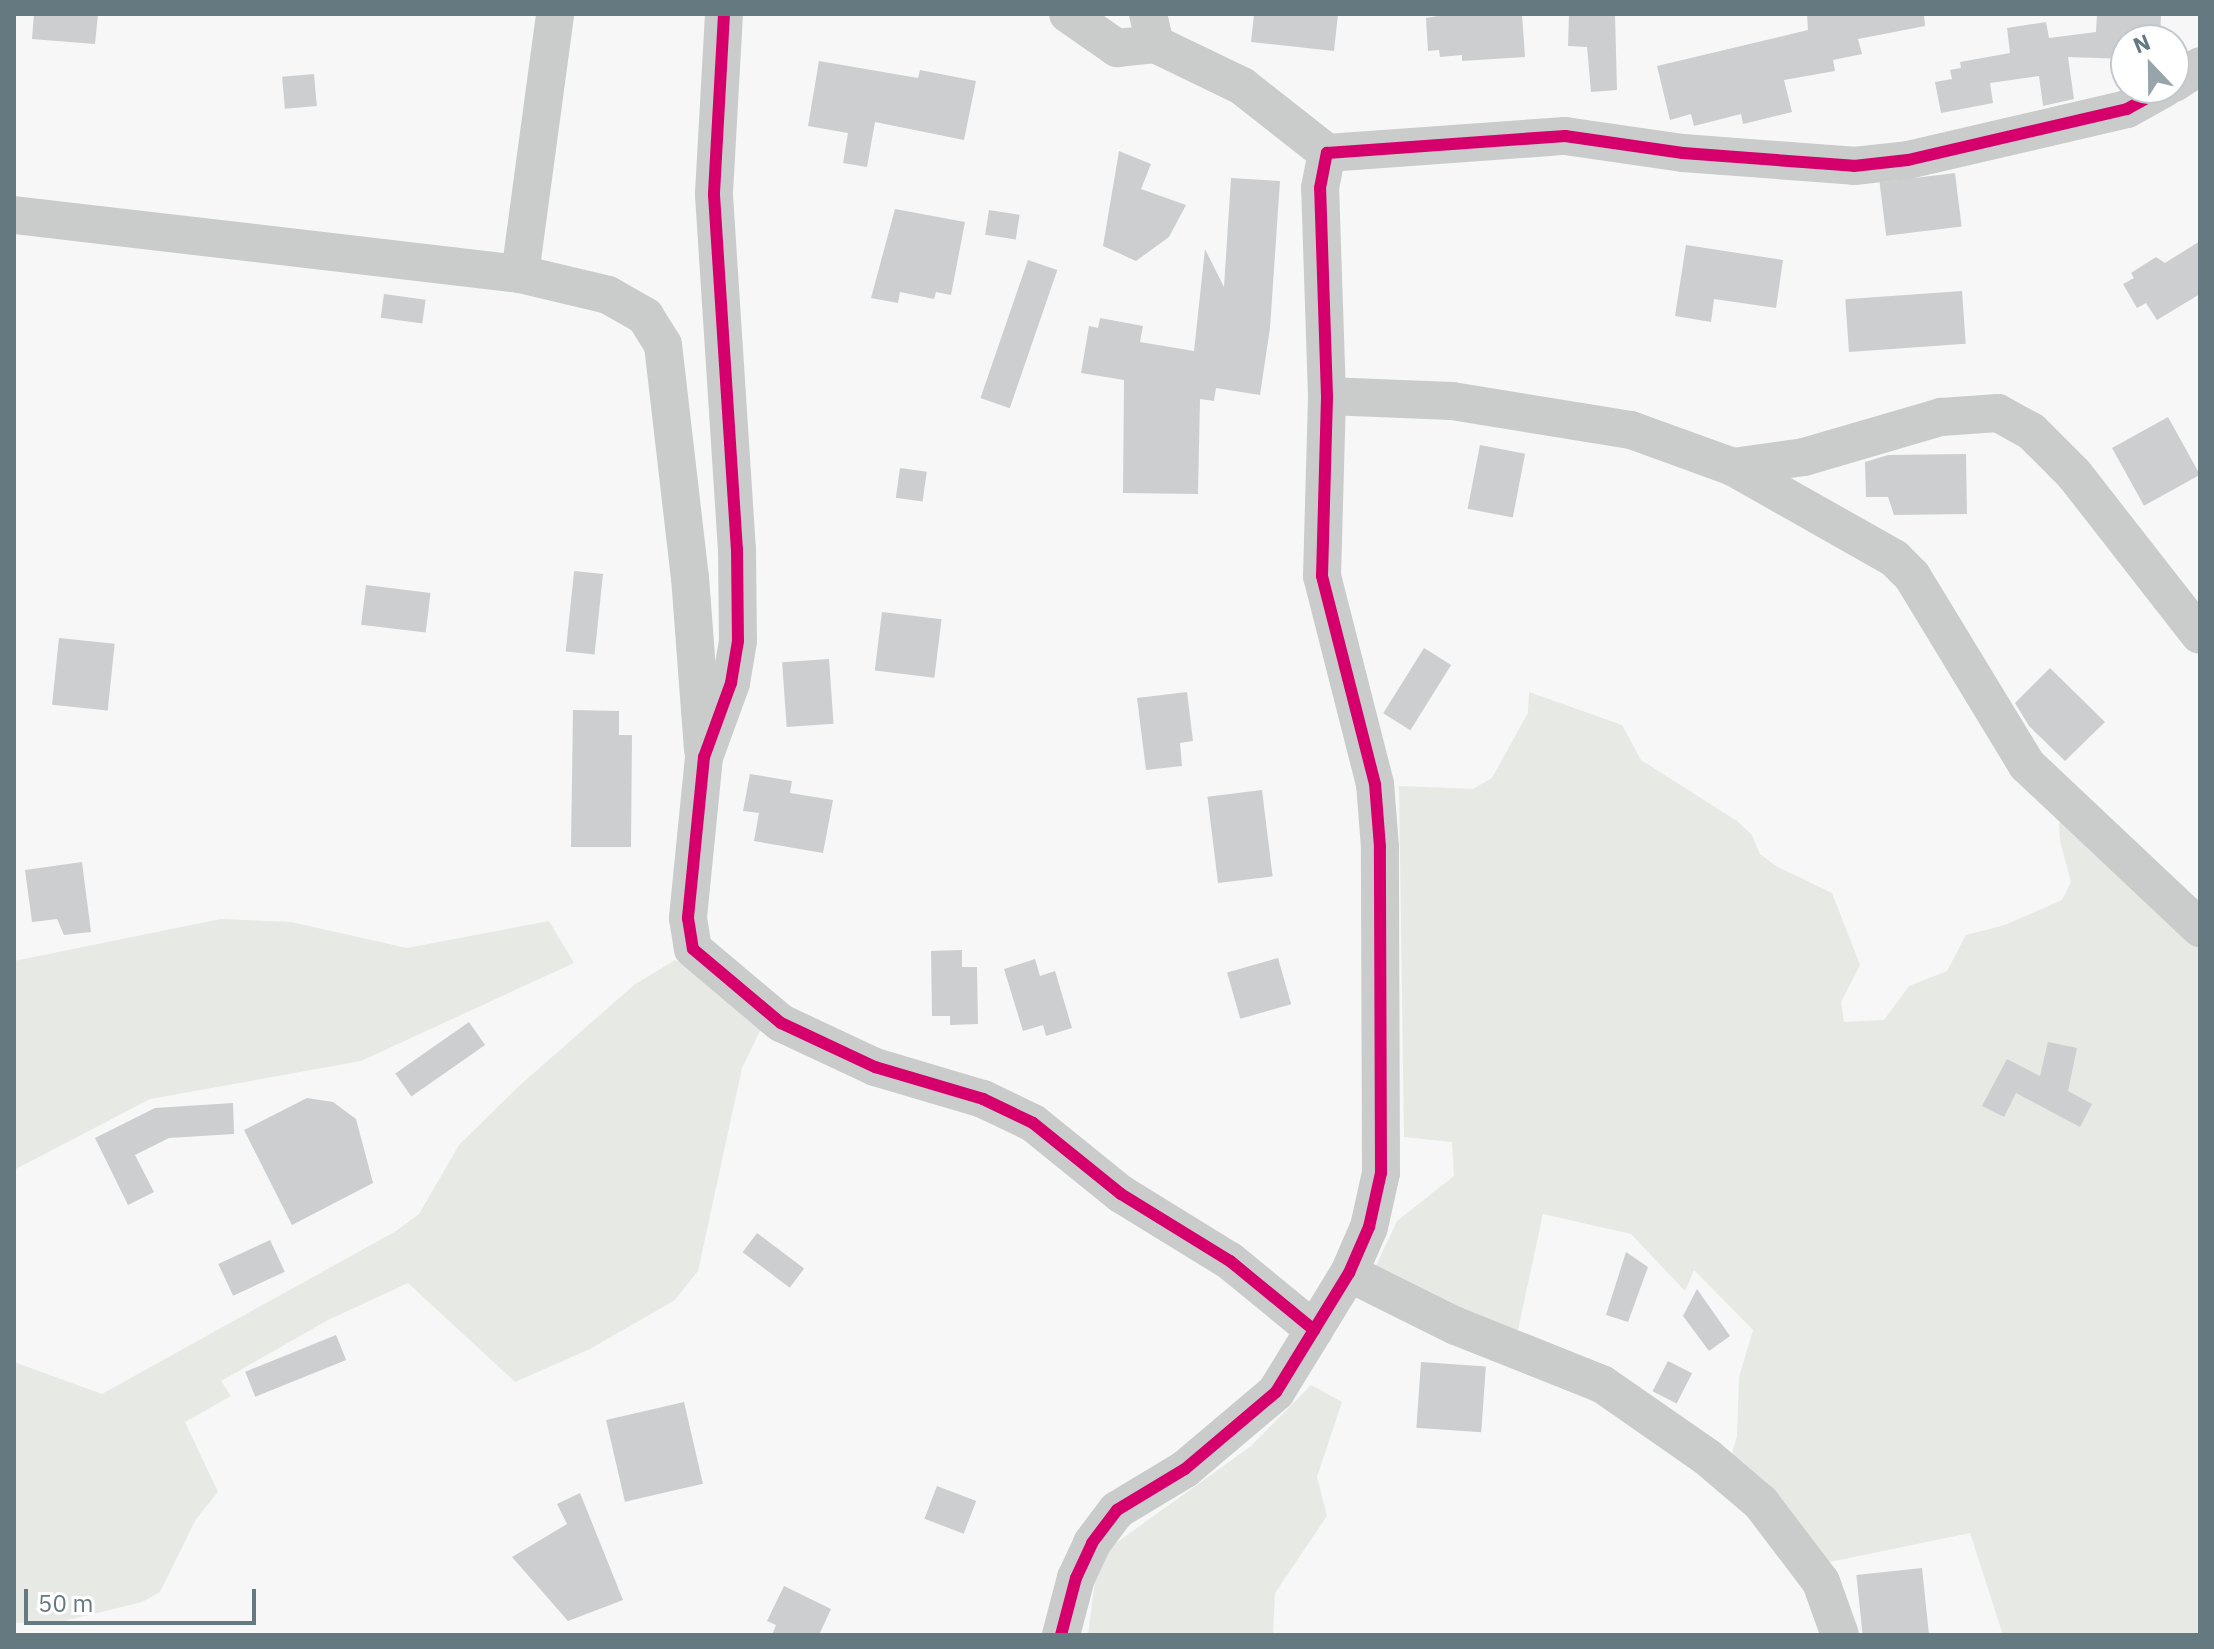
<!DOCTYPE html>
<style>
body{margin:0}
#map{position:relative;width:2214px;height:1649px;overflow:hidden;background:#f7f7f7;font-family:"IBM Plex Sans",sans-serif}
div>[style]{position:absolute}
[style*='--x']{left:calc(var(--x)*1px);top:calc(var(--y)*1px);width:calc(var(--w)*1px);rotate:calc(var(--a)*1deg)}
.green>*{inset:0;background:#e6e9e4}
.building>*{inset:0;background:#cccecf;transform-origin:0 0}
.minor>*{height:38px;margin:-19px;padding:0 19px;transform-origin:19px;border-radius:19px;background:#cacccc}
.cycleway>*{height:12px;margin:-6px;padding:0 6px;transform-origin:6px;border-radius:6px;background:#d6006c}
span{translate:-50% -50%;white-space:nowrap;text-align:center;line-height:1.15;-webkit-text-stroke:8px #fff;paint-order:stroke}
.frame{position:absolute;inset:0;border:16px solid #647980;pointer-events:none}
.north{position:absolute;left:2110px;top:24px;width:80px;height:80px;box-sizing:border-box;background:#fff;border:2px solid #c1c9cc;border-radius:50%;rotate:338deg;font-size:22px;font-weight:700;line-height:32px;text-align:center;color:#647980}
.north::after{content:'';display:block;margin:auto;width:28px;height:36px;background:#97a5aa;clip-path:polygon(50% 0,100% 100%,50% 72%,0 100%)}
.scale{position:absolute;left:24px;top:1589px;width:232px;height:36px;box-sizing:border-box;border:4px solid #647980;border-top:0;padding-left:10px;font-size:24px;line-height:28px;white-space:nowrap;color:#647980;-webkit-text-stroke:6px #fff;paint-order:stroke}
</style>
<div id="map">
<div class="green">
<i style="clip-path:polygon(1529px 692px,1622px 725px,1641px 760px,1737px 821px,1752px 835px,1760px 854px,1776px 866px,1832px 893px,1860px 965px,1841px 1002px,1844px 1022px,1884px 1020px,1909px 986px,1947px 971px,1966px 935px,2005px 925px,2062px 900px,2071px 882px,2060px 841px,2059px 824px,2065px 815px,2199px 944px,2200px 1635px,2003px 1635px,1970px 1533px,1825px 1563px,1730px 1460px,1737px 1436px,1739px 1377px,1753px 1330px,1694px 1270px,1685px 1291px,1631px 1234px,1543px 1214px,1516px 1339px,1375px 1268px,1397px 1221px,1454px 1176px,1452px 1142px,1404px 1137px,1399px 786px,1473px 789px,1492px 778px,1528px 713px)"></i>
<i style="clip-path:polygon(221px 919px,291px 922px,407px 948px,549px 921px,574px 963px,361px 1061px,150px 1099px,14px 1170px,14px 961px)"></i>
<i style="clip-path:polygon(675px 960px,698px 972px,761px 1029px,742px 1068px,698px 1271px,675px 1300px,590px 1349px,515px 1382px,408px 1283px,328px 1320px,221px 1381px,231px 1396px,185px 1422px,218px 1492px,196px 1519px,160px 1592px,142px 1602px,64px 1621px,14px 1623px,14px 1362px,102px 1394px,396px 1231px,419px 1214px,459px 1145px,519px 1086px,634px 985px)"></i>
<i style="clip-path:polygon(1311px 1385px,1342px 1402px,1317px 1477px,1327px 1516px,1275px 1593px,1273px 1635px,1088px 1635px,1096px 1574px,1105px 1551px,1251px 1446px)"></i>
</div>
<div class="building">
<i style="clip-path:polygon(34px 14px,98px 14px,95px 44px,32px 39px)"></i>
<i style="clip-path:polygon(1254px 14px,1338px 14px,1334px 51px,1251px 42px)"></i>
<i style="clip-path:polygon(1450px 14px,1522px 14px,1525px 57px,1462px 61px,1462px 55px,1440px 57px,1439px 50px,1428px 51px,1426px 18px)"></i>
<i style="clip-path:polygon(1569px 14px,1615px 14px,1617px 90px,1591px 92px,1587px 47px,1568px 46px)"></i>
<i style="clip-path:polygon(1807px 14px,1924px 14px,1925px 26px,1858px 39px,1862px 54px,1833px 60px,1835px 71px,1784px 80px,1792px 112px,1743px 124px,1741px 114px,1694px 126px,1691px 114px,1670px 120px,1657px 66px,1808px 30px)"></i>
<i style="clip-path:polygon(2097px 14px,2161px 14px,2160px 40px,2126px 40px,2126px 59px,2068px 57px,2074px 99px,2043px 106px,2039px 76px,1990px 83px,1993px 103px,1941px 113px,1935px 82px,1952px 79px,1950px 70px,1961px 68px,1960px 62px,2010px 53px,2007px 28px,2046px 22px,2049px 38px,2096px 32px)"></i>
<i style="clip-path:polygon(819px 61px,918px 78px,920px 70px,976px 81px,964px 140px,875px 122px,867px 167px,843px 163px,848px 133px,808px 126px)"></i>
<i style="left:314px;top:74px;width:32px;height:32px;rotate:85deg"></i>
<i style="clip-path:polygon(1119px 151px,1151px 164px,1141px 189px,1186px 205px,1169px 237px,1136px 261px,1103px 246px)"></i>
<i style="left:1955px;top:173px;width:54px;height:76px;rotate:83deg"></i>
<i style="clip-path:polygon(1231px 178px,1280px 181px,1270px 328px,1260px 395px,1216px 388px,1214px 401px,1200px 399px,1198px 494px,1123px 493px,1124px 380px,1081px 373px,1089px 326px,1098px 328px,1100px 318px,1143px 326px,1140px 342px,1194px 351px,1205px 249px,1224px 287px)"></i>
<i style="clip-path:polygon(895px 209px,965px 222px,951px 295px,936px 292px,934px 299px,900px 292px,898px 303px,871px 298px)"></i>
<i style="left:989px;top:210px;width:31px;height:25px;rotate:9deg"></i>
<i style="clip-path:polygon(2200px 241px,2200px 294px,2157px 320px,2146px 303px,2137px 308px,2123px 284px,2134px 278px,2131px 273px,2156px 257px,2165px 263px)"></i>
<i style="clip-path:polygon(1686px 245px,1783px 260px,1776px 308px,1714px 299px,1711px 322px,1675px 316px)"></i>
<i style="left:1028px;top:260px;width:31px;height:146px;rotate:19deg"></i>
<i style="left:1962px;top:291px;width:53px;height:117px;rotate:86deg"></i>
<i style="left:384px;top:294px;width:42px;height:24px;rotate:8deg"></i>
<i style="left:2168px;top:417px;width:66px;height:64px;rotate:61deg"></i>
<i style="left:1480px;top:445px;width:46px;height:65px;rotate:11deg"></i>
<i style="clip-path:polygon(1966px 454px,1967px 514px,1894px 515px,1888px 497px,1866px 497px,1865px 462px,1888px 455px)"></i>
<i style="left:900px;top:468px;width:27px;height:30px;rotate:8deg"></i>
<i style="left:603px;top:574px;width:81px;height:29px;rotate:96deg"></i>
<i style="left:366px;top:585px;width:65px;height:40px;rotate:7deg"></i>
<i style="left:882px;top:612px;width:60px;height:59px;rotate:7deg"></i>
<i style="left:59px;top:638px;width:56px;height:67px;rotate:6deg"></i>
<i style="left:1424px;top:648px;width:32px;height:77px;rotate:32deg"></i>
<i style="left:829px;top:659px;width:65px;height:47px;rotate:86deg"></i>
<i style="clip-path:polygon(2050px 668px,2105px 722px,2065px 761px,2029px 726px,2015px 703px)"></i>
<i style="clip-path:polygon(1187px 692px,1193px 741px,1180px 743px,1182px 766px,1146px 770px,1137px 698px)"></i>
<i style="clip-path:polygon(573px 710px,619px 711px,619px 735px,632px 735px,631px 847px,571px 847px)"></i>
<i style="clip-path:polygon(750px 774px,792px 781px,790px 793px,833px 800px,823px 853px,754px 841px,759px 813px,743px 811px)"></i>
<i style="left:1262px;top:790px;width:87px;height:55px;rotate:83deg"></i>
<i style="clip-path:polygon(82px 862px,91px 932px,64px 935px,57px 919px,32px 922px,25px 870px)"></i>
<i style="clip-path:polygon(962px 950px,962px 967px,977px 967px,978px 1024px,950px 1025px,950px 1016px,932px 1016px,931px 951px)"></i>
<i style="left:1278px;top:958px;width:48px;height:53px;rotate:74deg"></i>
<i style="clip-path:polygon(1035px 959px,1040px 976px,1055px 971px,1072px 1028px,1046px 1036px,1043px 1025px,1023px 1031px,1004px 969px)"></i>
<i style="left:469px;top:1022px;width:28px;height:90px;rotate:55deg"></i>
<i style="clip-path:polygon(2048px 1042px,2077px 1048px,2068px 1091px,2092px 1104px,2080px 1127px,2016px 1093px,2004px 1117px,1982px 1106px,2007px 1059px,2040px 1076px)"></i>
<i style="clip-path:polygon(307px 1098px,333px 1102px,356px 1119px,373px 1183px,292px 1225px,244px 1130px)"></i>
<i style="clip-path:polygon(233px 1103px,234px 1134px,169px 1138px,135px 1155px,154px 1192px,128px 1205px,95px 1138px,155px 1108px)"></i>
<i style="left:757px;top:1233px;width:59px;height:24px;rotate:37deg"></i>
<i style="left:270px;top:1240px;width:35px;height:57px;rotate:65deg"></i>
<i style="clip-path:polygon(1626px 1252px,1648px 1267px,1628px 1322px,1606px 1315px)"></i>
<i style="clip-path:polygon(1697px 1289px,1730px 1336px,1709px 1351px,1683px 1316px)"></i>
<i style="left:336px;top:1335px;width:27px;height:98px;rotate:68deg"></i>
<i style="left:1668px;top:1361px;width:27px;height:34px;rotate:27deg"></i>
<i style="left:1421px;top:1362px;width:65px;height:66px;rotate:4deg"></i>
<i style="left:684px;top:1402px;width:84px;height:80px;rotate:77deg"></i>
<i style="left:937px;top:1486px;width:42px;height:35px;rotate:21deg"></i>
<i style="clip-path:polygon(580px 1493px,623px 1600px,568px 1621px,512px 1557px,567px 1524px,557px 1504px)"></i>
<i style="left:1922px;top:1568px;width:67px;height:66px;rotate:84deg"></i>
<i style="clip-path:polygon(784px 1586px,831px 1609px,819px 1635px,772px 1635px,776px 1625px,767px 1621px)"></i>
</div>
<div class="minor">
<i style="--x:724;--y:14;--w:181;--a:93.2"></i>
<i style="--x:714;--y:195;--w:355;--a:86.3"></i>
<i style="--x:737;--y:549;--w:92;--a:89.4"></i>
<i style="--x:738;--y:641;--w:43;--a:99.5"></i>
<i style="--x:731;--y:683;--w:79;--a:110"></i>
<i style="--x:704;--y:757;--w:162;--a:95.7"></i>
<i style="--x:688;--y:918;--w:31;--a:81"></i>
<i style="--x:693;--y:949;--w:115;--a:40.1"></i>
<i style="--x:781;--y:1023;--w:104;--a:25.1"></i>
<i style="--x:875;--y:1067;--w:113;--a:16.5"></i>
<i style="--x:983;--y:1099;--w:55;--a:25.6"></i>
<i style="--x:1033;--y:1123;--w:113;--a:38.9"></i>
<i style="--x:1121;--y:1194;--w:128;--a:31.6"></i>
<i style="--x:1230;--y:1261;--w:109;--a:39.4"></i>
<i style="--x:1068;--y:14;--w:60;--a:34.8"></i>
<i style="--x:1117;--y:48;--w:38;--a:-6"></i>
<i style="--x:1148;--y:14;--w:31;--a:77"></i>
<i style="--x:1155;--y:44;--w:97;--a:25.8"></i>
<i style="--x:1242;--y:86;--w:108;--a:38.2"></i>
<i style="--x:1327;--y:153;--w:239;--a:-4.1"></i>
<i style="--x:1565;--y:136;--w:119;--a:8.2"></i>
<i style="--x:1683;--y:153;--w:171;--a:4.3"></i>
<i style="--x:1854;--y:166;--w:54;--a:-6.3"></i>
<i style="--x:1908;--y:160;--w:225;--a:-13.1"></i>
<i style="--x:2127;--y:109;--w:43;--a:-28.9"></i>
<i style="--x:2174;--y:83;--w:31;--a:-33"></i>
<i style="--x:14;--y:215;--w:509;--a:6.65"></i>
<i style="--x:520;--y:274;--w:90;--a:13.4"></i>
<i style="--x:608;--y:295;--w:43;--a:29.6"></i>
<i style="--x:645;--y:316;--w:34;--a:58"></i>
<i style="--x:663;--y:345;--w:234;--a:83.4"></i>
<i style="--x:690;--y:577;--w:173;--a:85.7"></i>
<i style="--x:520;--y:274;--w:262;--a:-82.3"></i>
<i style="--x:1327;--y:396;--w:125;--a:2.3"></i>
<i style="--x:1452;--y:401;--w:181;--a:9.2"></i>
<i style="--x:1631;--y:430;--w:109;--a:19.9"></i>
<i style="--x:1733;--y:467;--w:185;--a:29.5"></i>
<i style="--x:1894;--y:558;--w:25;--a:45"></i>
<i style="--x:1912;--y:576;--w:221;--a:58.7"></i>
<i style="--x:2027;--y:765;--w:238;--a:43.3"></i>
<i style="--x:1733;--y:467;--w:72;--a:-8"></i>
<i style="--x:1804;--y:457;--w:143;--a:-16.3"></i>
<i style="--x:1941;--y:417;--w:57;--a:-4"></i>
<i style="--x:1998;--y:413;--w:38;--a:29"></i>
<i style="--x:2031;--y:431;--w:61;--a:45"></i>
<i style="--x:2074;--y:474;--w:204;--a:52"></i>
<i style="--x:1349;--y:1273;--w:119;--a:26.4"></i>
<i style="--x:1456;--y:1326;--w:157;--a:21.7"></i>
<i style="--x:1602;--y:1384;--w:128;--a:34.8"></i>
<i style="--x:1707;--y:1457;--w:71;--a:40.4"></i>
<i style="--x:1761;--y:1503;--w:99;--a:52.8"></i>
<i style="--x:1821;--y:1582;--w:56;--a:70.3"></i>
<i style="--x:1061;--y:1635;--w:59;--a:-75.3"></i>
<i style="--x:1076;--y:1578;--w:38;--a:-65"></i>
<i style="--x:1092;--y:1543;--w:41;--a:-52.9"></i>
<i style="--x:1117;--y:1510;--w:79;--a:-31.1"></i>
<i style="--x:1185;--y:1469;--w:119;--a:-40.2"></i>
<i style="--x:1276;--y:1392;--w:140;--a:-58.5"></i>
<i style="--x:1349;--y:1273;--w:50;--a:-66.5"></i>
<i style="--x:1369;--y:1227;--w:55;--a:-77.5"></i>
<i style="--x:1381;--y:1173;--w:326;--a:-90.2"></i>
<i style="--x:1380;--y:847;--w:63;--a:-94.5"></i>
<i style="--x:1375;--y:784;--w:215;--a:-104.3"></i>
<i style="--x:1322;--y:576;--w:180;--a:-88.4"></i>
<i style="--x:1327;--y:396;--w:208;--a:-91.9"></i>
<i style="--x:1320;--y:188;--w:36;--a:-79"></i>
</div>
<div class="cycleway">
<i style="--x:724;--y:14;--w:181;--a:93.2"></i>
<i style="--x:714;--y:195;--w:355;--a:86.3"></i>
<i style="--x:737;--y:549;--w:92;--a:89.4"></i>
<i style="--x:738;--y:641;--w:43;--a:99.5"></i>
<i style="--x:731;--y:683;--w:79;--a:110"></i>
<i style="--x:704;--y:757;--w:162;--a:95.7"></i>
<i style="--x:688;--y:918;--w:31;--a:81"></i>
<i style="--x:693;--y:949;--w:115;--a:40.1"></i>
<i style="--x:781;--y:1023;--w:104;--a:25.1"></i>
<i style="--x:875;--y:1067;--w:113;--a:16.5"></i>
<i style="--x:983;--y:1099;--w:55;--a:25.6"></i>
<i style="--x:1033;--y:1123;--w:113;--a:38.9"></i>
<i style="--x:1121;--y:1194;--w:128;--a:31.6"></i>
<i style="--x:1230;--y:1261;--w:109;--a:39.4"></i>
<i style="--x:1061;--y:1635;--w:59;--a:-75.3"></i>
<i style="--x:1076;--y:1578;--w:38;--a:-65"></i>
<i style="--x:1092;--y:1543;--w:41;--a:-52.9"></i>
<i style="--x:1117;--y:1510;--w:79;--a:-31.1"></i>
<i style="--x:1185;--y:1469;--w:119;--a:-40.2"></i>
<i style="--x:1276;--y:1392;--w:140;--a:-58.5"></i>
<i style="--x:1349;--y:1273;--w:50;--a:-66.5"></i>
<i style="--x:1369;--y:1227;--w:55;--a:-77.5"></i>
<i style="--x:1381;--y:1173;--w:326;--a:-90.2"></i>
<i style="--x:1380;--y:847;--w:63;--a:-94.5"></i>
<i style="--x:1375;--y:784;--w:215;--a:-104.3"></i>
<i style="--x:1322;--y:576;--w:180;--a:-88.4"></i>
<i style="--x:1327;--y:396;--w:208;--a:-91.9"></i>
<i style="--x:1320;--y:188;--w:36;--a:-79"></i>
<i style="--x:1327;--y:153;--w:239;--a:-4.1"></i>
<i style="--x:1565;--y:136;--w:119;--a:8.2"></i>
<i style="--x:1683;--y:153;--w:171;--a:4.3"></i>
<i style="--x:1854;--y:166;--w:54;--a:-6.3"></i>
<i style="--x:1908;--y:160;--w:225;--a:-13.1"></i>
<i style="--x:2127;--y:109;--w:43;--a:-28.9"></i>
</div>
<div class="frame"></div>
<div class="north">N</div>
<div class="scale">50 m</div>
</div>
